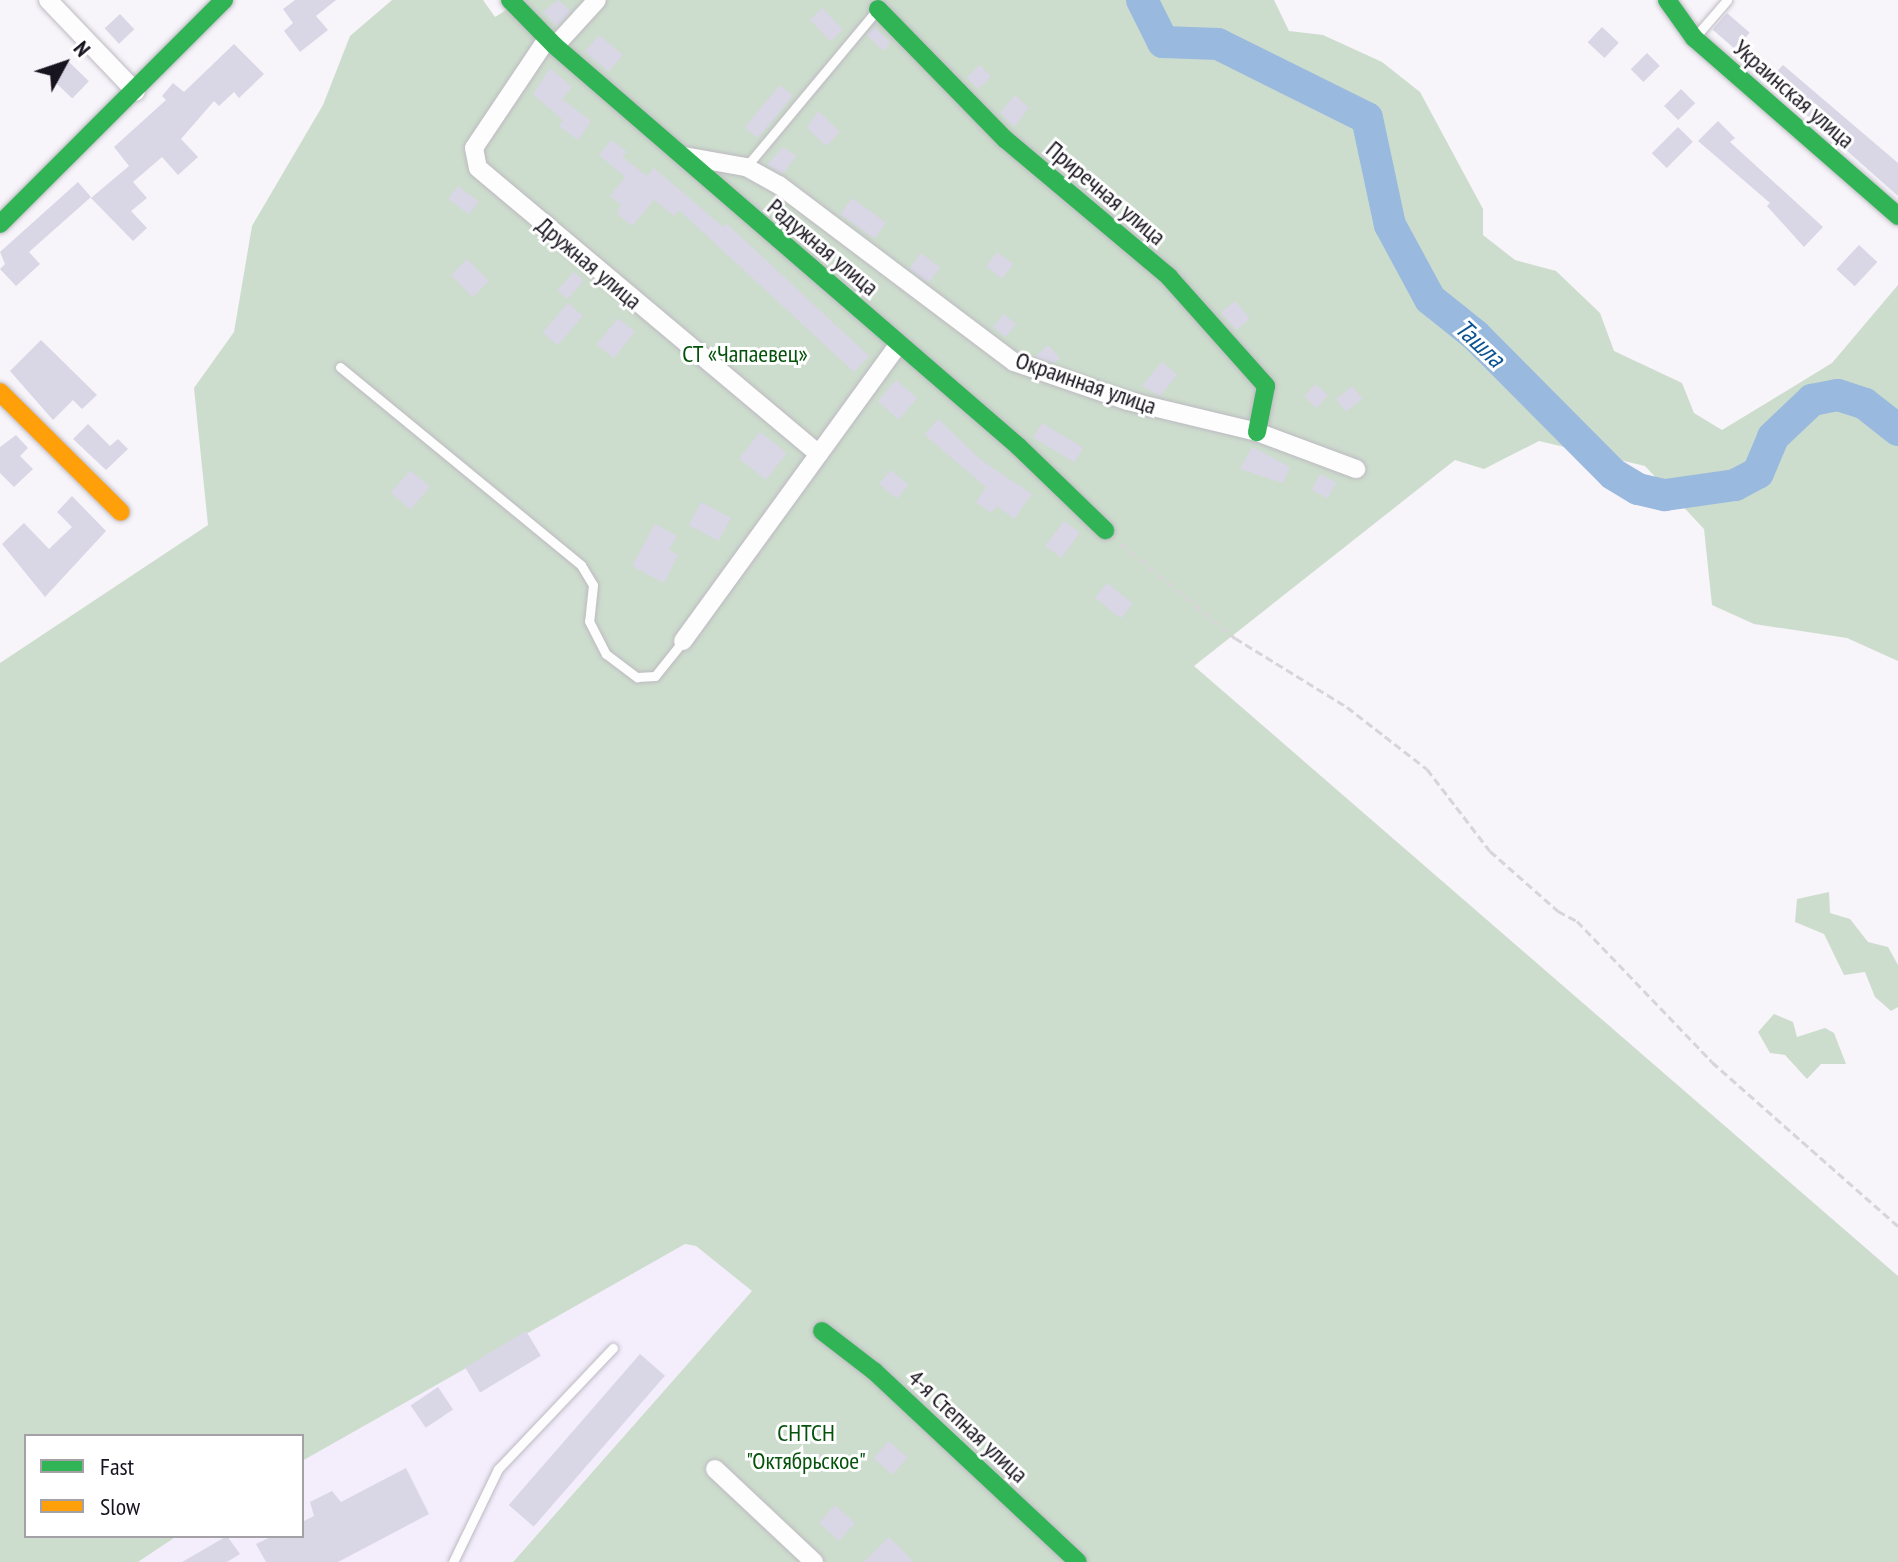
<!DOCTYPE html>
<meta charset="utf-8">
<style>
body{margin:0}
#map{position:relative;width:1898px;height:1562px;overflow:hidden;background:#f7f4fa;font-family:"PT Sans Narrow",sans-serif}
div>[style]{position:absolute}
[style*='--x']{left:calc(var(--x)*1px);top:calc(var(--y)*1px);width:calc(var(--w)*1px);rotate:calc(var(--a)*1deg)}
.built>*{inset:0;background:#f3edfc}
.green>*{inset:0;background:#cdddcd}
.river>*{height:32px;margin:-16px;padding:0 16px;transform-origin:16px;border-radius:16px;background:#99b9df}
.building>*{inset:0;background:#d9d6e6;transform-origin:0 0}
.path>*{height:3px;margin-top:-1.5px;transform-origin:0;background:repeating-linear-gradient(90deg,#d7d5d8 0 8px,transparent 0 12px)}
.roads{filter:drop-shadow(0 0 2px #bdbac1) drop-shadow(0 0 2px #bdbac1)}
.lane>*{height:9px;margin:-4.5px;padding:0 4.5px;transform-origin:4.5px;border-radius:4.5px;background:#fefdfe}
.street>*{height:18px;margin:-9px;padding:0 9px;transform-origin:9px;border-radius:9px;background:#fefdfe}
.fast>*{height:18px;margin:-9px;padding:0 9px;transform-origin:9px;border-radius:9px;background:#30b455}
.slow>*{height:18px;margin:-9px;padding:0 9px;transform-origin:9px;border-radius:9px;background:#ff9f0a}
span{translate:-50% -50%;white-space:nowrap;text-align:center;line-height:1.15;-webkit-text-stroke:6px #fff;paint-order:stroke}
.street-label{font-size:24px;color:#18141f}
.park-label{font-size:24px;color:#05520c}
.water-label{font-size:26px;color:#0a5291;font-style:italic}
.legend{position:absolute;left:24px;top:1434px;width:280px;height:104px;box-sizing:border-box;background:#fff;border:2px solid #a3a1a5;margin:0;padding:10px 14px;list-style:none;font-size:24px;color:#18141f}
.legend li{display:flex;align-items:center;gap:16px;height:40px}
.legend b{width:40px;border:2px solid #a3a1a5}
.north{position:absolute;left:24px;top:24px;width:80px;height:80px;-webkit-text-stroke:6px #fff;paint-order:stroke;rotate:50deg;font-size:22px;font-weight:700;line-height:32px;text-align:center;color:#18141f}
.north::after{content:'';display:block;margin:auto;width:28px;height:36px;background:#18141f;clip-path:polygon(50% 0,100% 100%,50% 72%,0 100%)}
</style>
<div id="map">
<div class="built">
<i style="clip-path:polygon(685px 1244px,696px 1246px,752px 1291px,512px 1562px,138px 1562px,177px 1536px,302px 1536px,302px 1461px)"></i>
</div>
<div class="green">
<i style="clip-path:polygon(392px 0,483px 0,495px 17px,522px 0,1274px 0,1289px 31px,1323px 35px,1382px 62px,1420px 92px,1483px 209px,1483px 235px,1515px 260px,1556px 271px,1600px 313px,1614px 351px,1682px 383px,1694px 413px,1722px 430px,1832px 363px,1898px 285px,1898px 661px,1847px 638px,1754px 624px,1712px 605px,1704px 529px,1645px 466px,1539px 441px,1484px 469px,1455px 460px,1194px 666px,1898px 1276px,1898px 1562px,513px 1562px,752px 1291px,696px 1246px,685px 1244px,302px 1461px,302px 1436px,26px 1436px,26px 1536px,177px 1536px,138px 1562px,0 1562px,0 663px,208px 525px,194px 388px,234px 332px,252px 226px,323px 105px,350px 36px)"></i>
<i style="clip-path:polygon(1829px 892px,1830px 913px,1850px 919px,1868px 942px,1888px 947px,1898px 965px,1898px 1007px,1891px 1011px,1875px 997px,1865px 972px,1844px 975px,1824px 934px,1795px 922px,1797px 899px)"></i>
<i style="clip-path:polygon(1774px 1014px,1793px 1022px,1797px 1037px,1825px 1028px,1834px 1033px,1846px 1064px,1821px 1064px,1807px 1079px,1785px 1055px,1770px 1053px,1758px 1032px)"></i>
</div>
<div class="river">
<i style="--x:1142;--y:0;--w:47;--a:63.4"></i>
<i style="--x:1163;--y:42;--w:55;--a:2.1"></i>
<i style="--x:1218;--y:44;--w:166;--a:26.4"></i>
<i style="--x:1367;--y:118;--w:109;--a:77.9"></i>
<i style="--x:1390;--y:225;--w:84;--a:61.6"></i>
<i style="--x:1430;--y:299;--w:58;--a:38.7"></i>
<i style="--x:1475;--y:335;--w:196;--a:45.2"></i>
<i style="--x:1613;--y:474;--w:29;--a:31"></i>
<i style="--x:1638;--y:489;--w:28;--a:13"></i>
<i style="--x:1665;--y:495;--w:71;--a:-8.1"></i>
<i style="--x:1735;--y:485;--w:26;--a:-28"></i>
<i style="--x:1758;--y:473;--w:39;--a:-67"></i>
<i style="--x:1773;--y:437;--w:54;--a:-43.5"></i>
<i style="--x:1812;--y:400;--w:26;--a:-11"></i>
<i style="--x:1838;--y:395;--w:28;--a:18"></i>
<i style="--x:1865;--y:404;--w:42;--a:38.2"></i>
</div>
<div class="building">
<i style="clip-path:polygon(295px 0,336px 0,316px 16px,328px 30px,300px 52px,284px 31px,293px 23px,283px 9px)"></i>
<i style="clip-path:polygon(558px 0,571px 11px,557px 26px,543px 12px)"></i>
<i style="left:822px;top:8px;width:30px;height:17px;rotate:46deg"></i>
<i style="left:1727px;top:13px;width:30px;height:22px;rotate:41deg"></i>
<i style="left:120px;top:14px;width:21px;height:21px;rotate:47deg"></i>
<i style="left:874px;top:27px;width:23px;height:11px;rotate:43deg"></i>
<i style="left:1602px;top:27px;width:23px;height:21px;rotate:43deg"></i>
<i style="left:599px;top:35px;width:31px;height:22px;rotate:40deg"></i>
<i style="clip-path:polygon(234px 44px,264px 74px,239px 98px,234px 92px,219px 106px,214px 101px,181px 139px,198px 157px,178px 175px,162px 157px,133px 182px,147px 198px,131px 211px,147px 228px,133px 241px,91px 198px,129px 166px,114px 147px,166px 100px,162px 96px,173px 83px,184px 92px)"></i>
<i style="left:1647px;top:53px;width:18px;height:23px;rotate:45deg"></i>
<i style="left:68px;top:61px;width:29px;height:24px;rotate:44deg"></i>
<i style="left:980px;top:65px;width:16px;height:18px;rotate:47deg"></i>
<i style="clip-path:polygon(1783px 65px,1898px 163px,1898px 196px,1768px 81px)"></i>
<i style="clip-path:polygon(550px 68px,572px 87px,562px 99px,591px 121px,578px 140px,559px 126px,563px 120px,533px 94px)"></i>
<i style="left:780px;top:85px;width:17px;height:55px;rotate:40deg"></i>
<i style="left:1681px;top:89px;width:20px;height:24px;rotate:45deg"></i>
<i style="clip-path:polygon(1015px 95px,1029px 108px,1014px 127px,1000px 113px)"></i>
<i style="clip-path:polygon(818px 111px,840px 132px,826px 146px,807px 128px)"></i>
<i style="clip-path:polygon(1718px 121px,1735px 138px,1730px 142px,1823px 227px,1804px 247px,1767px 206px,1770px 203px,1698px 141px)"></i>
<i style="left:1678px;top:127px;width:21px;height:37px;rotate:45deg"></i>
<i style="clip-path:polygon(611px 140px,627px 152px,622px 157px,647px 176px,654px 168px,723px 227px,726px 223px,869px 356px,854px 372px,679px 210px,674px 216px,654px 200px,632px 226px,617px 214px,621px 205px,610px 196px,625px 177px,599px 155px)"></i>
<i style="clip-path:polygon(783px 147px,796px 156px,783px 174px,767px 165px)"></i>
<i style="clip-path:polygon(78px 182px,91px 197px,29px 252px,40px 264px,16px 286px,0 269px,5px 264px,0 252px)"></i>
<i style="left:458px;top:186px;width:26px;height:16px;rotate:37deg"></i>
<i style="left:852px;top:198px;width:42px;height:20px;rotate:36deg"></i>
<i style="left:1859px;top:245px;width:25px;height:33px;rotate:43deg"></i>
<i style="left:997px;top:252px;width:20px;height:18px;rotate:37deg"></i>
<i style="left:921px;top:253px;width:24px;height:19px;rotate:38deg"></i>
<i style="left:467px;top:259px;width:31px;height:23px;rotate:45deg"></i>
<i style="left:574px;top:272px;width:13px;height:25px;rotate:42deg"></i>
<i style="left:1235px;top:301px;width:23px;height:18px;rotate:50deg"></i>
<i style="left:568px;top:303px;width:20px;height:39px;rotate:41deg"></i>
<i style="left:1004px;top:314px;width:16px;height:17px;rotate:40deg"></i>
<i style="left:618px;top:318px;width:22px;height:34px;rotate:39deg"></i>
<i style="clip-path:polygon(41px 340px,97px 395px,82px 409px,73px 400px,53px 420px,10px 371px)"></i>
<i style="clip-path:polygon(1048px 345px,1060px 358px,1055px 363px,1035px 357px)"></i>
<i style="clip-path:polygon(1162px 362px,1177px 375px,1160px 396px,1142px 386px)"></i>
<i style="left:896px;top:380px;width:28px;height:28px;rotate:41deg"></i>
<i style="left:1315px;top:384px;width:17px;height:17px;rotate:40deg"></i>
<i style="left:1352px;top:386px;width:16px;height:21px;rotate:50deg"></i>
<i style="clip-path:polygon(938px 419px,981px 460px,1032px 494px,1014px 519px,997px 506px,991px 513px,976px 502px,986px 487px,925px 435px)"></i>
<i style="left:1042px;top:423px;width:48px;height:17px;rotate:31deg"></i>
<i style="clip-path:polygon(88px 424px,110px 446px,118px 439px,128px 449px,106px 470px,73px 439px)"></i>
<i style="left:760px;top:432px;width:34px;height:34px;rotate:38deg"></i>
<i style="clip-path:polygon(16px 435px,28px 448px,20px 456px,33px 469px,14px 487px,0 473px,0 447px)"></i>
<i style="clip-path:polygon(1252px 447px,1290px 467px,1283px 483px,1240px 469px)"></i>
<i style="left:410px;top:470px;width:26px;height:30px;rotate:40deg"></i>
<i style="left:891px;top:470px;width:23px;height:18px;rotate:41deg"></i>
<i style="left:1320px;top:474px;width:18px;height:18px;rotate:27deg"></i>
<i style="clip-path:polygon(72px 496px,106px 531px,45px 597px,2px 544px,24px 523px,49px 549px,72px 527px,57px 512px)"></i>
<i style="left:701px;top:502px;width:34px;height:26px;rotate:28deg"></i>
<i style="left:1064px;top:521px;width:20px;height:31px;rotate:37deg"></i>
<i style="clip-path:polygon(655px 524px,677px 536px,669px 550px,678px 555px,664px 583px,632px 566px)"></i>
<i style="left:1107px;top:583px;width:33px;height:19px;rotate:39deg"></i>
<i style="left:526px;top:1331px;width:29px;height:71px;rotate:59deg"></i>
<i style="left:640px;top:1354px;width:33px;height:200px;rotate:41deg"></i>
<i style="left:438px;top:1387px;width:27px;height:33px;rotate:56deg"></i>
<i style="left:889px;top:1441px;width:25px;height:23px;rotate:42deg"></i>
<i style="clip-path:polygon(406px 1468px,429px 1514px,338px 1562px,266px 1562px,256px 1544px,273px 1536px,302px 1536px,302px 1522px,314px 1516px,310px 1502px,332px 1491px,341px 1502px)"></i>
<i style="left:835px;top:1505px;width:27px;height:24px;rotate:42deg"></i>
<i style="clip-path:polygon(227px 1536px,240px 1554px,227px 1562px,182px 1562px)"></i>
<i style="clip-path:polygon(889px 1537px,914px 1562px,864px 1562px)"></i>
</div>
<div class="path">
<i style="--x:1120;--y:543;--w:149;--a:39.6"></i>
<i style="--x:1235;--y:638;--w:132;--a:31.6"></i>
<i style="--x:1347;--y:707;--w:101;--a:37.8"></i>
<i style="--x:1427;--y:769;--w:103;--a:52.5"></i>
<i style="--x:1490;--y:851;--w:91;--a:41.4"></i>
<i style="--x:1558;--y:911;--w:21;--a:28"></i>
<i style="--x:1577;--y:921;--w:195;--a:46.2"></i>
<i style="--x:1712;--y:1062;--w:248;--a:41.4"></i>
</div>
<div class="roads">
<div class="lane">
<i style="--x:1695;--y:37;--w:49;--a:-49.1"></i>
<i style="--x:746;--y:167;--w:204;--a:-50.2"></i>
<i style="--x:340;--y:367;--w:312;--a:39.4"></i>
<i style="--x:581;--y:565;--w:23;--a:59"></i>
<i style="--x:593;--y:585;--w:36;--a:96"></i>
<i style="--x:589;--y:621;--w:37;--a:63"></i>
<i style="--x:606;--y:654;--w:39;--a:37"></i>
<i style="--x:637;--y:677;--w:18;--a:-3"></i>
<i style="--x:655;--y:676;--w:45;--a:-51.3"></i>
<i style="--x:453;--y:1562;--w:103;--a:-64.2"></i>
<i style="--x:498;--y:1469;--w:167;--a:-46.5"></i>
</div>
<div class="street">
<i style="--x:48;--y:0;--w:127;--a:46.3"></i>
<i style="--x:547;--y:39;--w:131;--a:123.8"></i>
<i style="--x:474;--y:148;--w:20;--a:79"></i>
<i style="--x:478;--y:168;--w:445;--a:40"></i>
<i style="--x:555;--y:46;--w:62;--a:-47.6"></i>
<i style="--x:684;--y:156;--w:63;--a:10.1"></i>
<i style="--x:746;--y:167;--w:38;--a:29"></i>
<i style="--x:779;--y:185;--w:294;--a:37"></i>
<i style="--x:1014;--y:362;--w:120;--a:18.9"></i>
<i style="--x:1128;--y:401;--w:133;--a:13.5"></i>
<i style="--x:1257;--y:432;--w:106;--a:20.5"></i>
<i style="--x:683;--y:641;--w:367;--a:-54"></i>
<i style="--x:715;--y:1469;--w:136;--a:43.2"></i>
</div>
<div class="fast">
<i style="--x:510;--y:0;--w:64;--a:45.6"></i>
<i style="--x:555;--y:46;--w:613;--a:40.83"></i>
<i style="--x:1019;--y:447;--w:120;--a:44"></i>
<i style="--x:1667;--y:0;--w:47;--a:54.6"></i>
<i style="--x:1694;--y:38;--w:271;--a:41.1"></i>
<i style="--x:878;--y:9;--w:183;--a:45.7"></i>
<i style="--x:1006;--y:140;--w:213;--a:40"></i>
<i style="--x:1169;--y:277;--w:146;--a:48.3"></i>
<i style="--x:1266;--y:386;--w:47;--a:101.1"></i>
<i style="--x:0;--y:224;--w:317;--a:-45"></i>
<i style="--x:822;--y:1331;--w:66;--a:37.6"></i>
<i style="--x:874;--y:1371;--w:279;--a:43.1"></i>
</div>
<div class="slow">
<i style="--x:0;--y:392;--w:170;--a:44.8"></i>
</div>
</div>
<div class="street-label">
<span style="left:1794px;top:94px;rotate:41deg">Украинская улица</span>
<span style="left:1106px;top:193px;rotate:40deg">Приречная улица</span>
<span style="left:823px;top:247px;rotate:40deg">Радужная улица</span>
<span style="left:589px;top:263px;rotate:40deg">Дружная улица</span>
<span style="left:1086px;top:383px;rotate:19deg">Окраинная улица</span>
<span style="left:968px;top:1426px;rotate:43deg">4-я Степная улица</span>
</div>
<div class="park-label">
<span style="left:745px;top:354px">СТ «Чапаевец»</span>
<span style="left:806px;top:1447px">СНТСН<br>"Октябрьское"</span>
</div>
<div class="water-label">
<span style="left:1480px;top:343px;rotate:43deg">Ташла</span>
</div>
<ul class="legend">
<li><b style="height:10px;background:#30b455"></b>Fast</li>
<li><b style="height:10px;background:#ff9f0a"></b>Slow</li>
</ul>
<div class="north">N</div>
</div>
